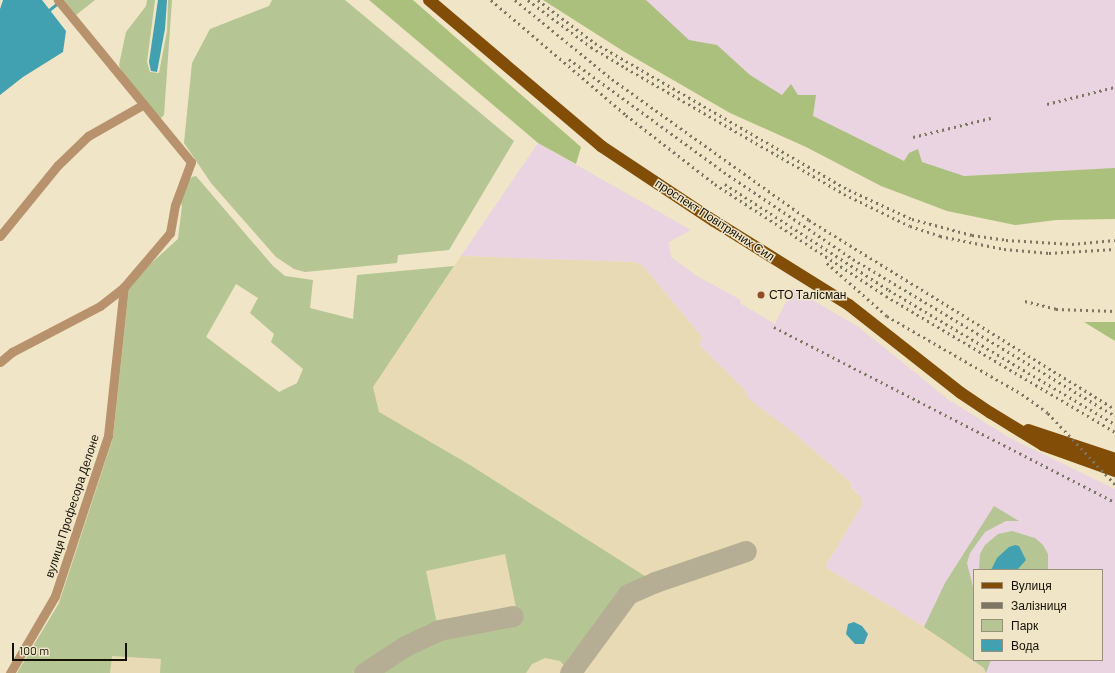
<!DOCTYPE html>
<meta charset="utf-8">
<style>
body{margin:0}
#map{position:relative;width:1115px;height:673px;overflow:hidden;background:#f0e5c6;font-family:Barlow,sans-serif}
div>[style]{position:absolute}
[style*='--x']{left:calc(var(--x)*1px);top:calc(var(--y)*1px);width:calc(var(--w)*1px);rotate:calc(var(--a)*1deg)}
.industrial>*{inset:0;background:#ead4e1}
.built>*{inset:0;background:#e8dab4}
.green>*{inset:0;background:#b5c593}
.forest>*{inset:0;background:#acc07e}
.water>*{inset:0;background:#42a1b0}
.stream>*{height:2.5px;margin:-1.25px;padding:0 1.25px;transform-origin:1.25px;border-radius:1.25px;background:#42a1b0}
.taxiway>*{height:21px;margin:-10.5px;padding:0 10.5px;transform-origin:10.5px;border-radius:10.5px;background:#b6ae94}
.minor>*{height:9px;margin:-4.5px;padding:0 4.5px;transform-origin:4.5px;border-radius:4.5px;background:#b7926d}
.major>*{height:12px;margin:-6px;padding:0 6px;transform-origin:6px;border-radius:6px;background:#824e07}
.rail>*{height:2.5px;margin-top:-1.25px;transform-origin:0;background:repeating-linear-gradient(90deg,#7d7662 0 2px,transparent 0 6px)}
.dots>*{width:11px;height:11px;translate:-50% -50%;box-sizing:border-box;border:2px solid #f0e5c6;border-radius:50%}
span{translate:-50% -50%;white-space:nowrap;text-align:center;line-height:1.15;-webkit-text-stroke:3px #f0e5c6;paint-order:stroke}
.street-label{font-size:12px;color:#151107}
.poi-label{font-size:12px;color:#151107}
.left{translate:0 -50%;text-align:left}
.legend{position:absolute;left:973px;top:569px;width:130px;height:92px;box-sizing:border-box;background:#f0e5c6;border:1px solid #98907a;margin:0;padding:5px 7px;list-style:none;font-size:12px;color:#151107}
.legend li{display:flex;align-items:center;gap:8px;height:20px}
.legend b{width:20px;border:1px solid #98907a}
.scale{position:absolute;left:12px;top:643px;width:115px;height:18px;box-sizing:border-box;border:2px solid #151107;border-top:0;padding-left:5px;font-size:12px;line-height:14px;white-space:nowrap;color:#151107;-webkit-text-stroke:3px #f0e5c6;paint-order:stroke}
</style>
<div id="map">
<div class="industrial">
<i style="clip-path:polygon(625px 0,1115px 0,1115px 193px,989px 203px,849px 149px)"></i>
<i style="clip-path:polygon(evenodd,538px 143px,691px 230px,669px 242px,671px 257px,697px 276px,741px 300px,740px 303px,775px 324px,793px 288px,860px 328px,949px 400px,1008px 437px,1115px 489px,1115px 673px,986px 673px,984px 668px,928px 629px,825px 567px,862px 505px,857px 492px,851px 488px,852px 484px,795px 434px,747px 398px,747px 394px,699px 345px,702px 337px,642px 265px,634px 262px,461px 256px,538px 143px,974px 570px,1102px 570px,1102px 660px,974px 660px,974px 570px)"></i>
</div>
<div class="built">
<i style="clip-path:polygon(182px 206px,199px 331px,279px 392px,379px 412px,373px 387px,461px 256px,634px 262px,642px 265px,702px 337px,699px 345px,745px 390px,748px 398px,795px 434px,852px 484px,851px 488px,861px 497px,862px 505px,825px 567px,928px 629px,984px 668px,986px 673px,17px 673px,59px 603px,113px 438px,127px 300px,136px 277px,178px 239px)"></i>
</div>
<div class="green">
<i style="clip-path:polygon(64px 0,95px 0,76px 15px)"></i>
<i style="clip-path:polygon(147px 0,155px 0,147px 62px,150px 72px,159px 73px,167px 31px,168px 0,172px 0,164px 115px,160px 119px,122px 73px,119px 65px,126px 32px,146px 6px)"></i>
<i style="clip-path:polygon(272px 0,345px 0,514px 141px,449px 250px,398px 255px,397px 263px,305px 272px,294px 269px,276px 257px,211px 183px,184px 143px,192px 63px,210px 29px,269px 6px)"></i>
<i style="clip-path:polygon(evenodd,196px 176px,273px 266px,285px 276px,313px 280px,310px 308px,353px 319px,357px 275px,454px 266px,373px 387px,379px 412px,470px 465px,651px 580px,625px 592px,567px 669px,560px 661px,545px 658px,532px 664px,526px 673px,376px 673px,408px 653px,442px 638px,519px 622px,505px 554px,426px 571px,437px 624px,401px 640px,353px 673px,160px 673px,161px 659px,112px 656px,110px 673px,17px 673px,59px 603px,113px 438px,129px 288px,136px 277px,178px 239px,182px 207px,180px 198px,184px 186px,192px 177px,196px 176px,236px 284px,258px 298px,250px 313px,274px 334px,271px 342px,303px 369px,297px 383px,279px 392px,206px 337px,236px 284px)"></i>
<i style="clip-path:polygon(994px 506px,1019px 521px,1006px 521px,985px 532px,970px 553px,967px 563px,974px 591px,974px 660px,991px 660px,986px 673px,984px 668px,924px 627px,945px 583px)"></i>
<i style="clip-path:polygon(1012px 531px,1035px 538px,1043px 545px,1048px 554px,1048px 570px,979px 570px,980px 554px,985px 545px,998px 534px)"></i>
</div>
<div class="forest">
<i style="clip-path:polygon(369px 0,413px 0,581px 147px,576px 164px,538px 143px)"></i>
<i style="clip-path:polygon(543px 0,646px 0,689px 40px,717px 45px,750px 75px,782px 95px,791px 84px,798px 95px,816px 95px,813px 116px,904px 161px,909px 153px,918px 149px,922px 162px,964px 176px,1115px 168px,1115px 219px,1056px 220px,1015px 225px,947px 211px,881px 186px,806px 147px,730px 113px,623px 51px)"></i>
<i style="clip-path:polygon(1084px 322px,1115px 322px,1115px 341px)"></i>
</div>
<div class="water">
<i style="clip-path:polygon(3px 0,42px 0,66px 31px,63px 52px,23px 77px,0 95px,0 9px)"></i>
<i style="clip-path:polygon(158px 0,167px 0,165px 29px,157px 72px,151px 71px,149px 62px)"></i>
<i style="clip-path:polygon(1015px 545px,1019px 546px,1026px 560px,1017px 570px,991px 570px,997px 558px,1009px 547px)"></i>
<i style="clip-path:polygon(854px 622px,862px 626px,868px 634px,864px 644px,855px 644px,846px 634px,848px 624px)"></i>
</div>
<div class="stream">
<i style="--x:48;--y:11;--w:13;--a:-39"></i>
</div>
<div class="taxiway">
<i style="--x:364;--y:673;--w:49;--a:-33.4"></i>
<i style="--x:405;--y:646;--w:38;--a:-25"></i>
<i style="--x:439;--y:630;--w:75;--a:-10.7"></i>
<i style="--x:570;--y:673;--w:98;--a:-53.7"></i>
<i style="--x:628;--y:594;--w:30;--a:-24"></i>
<i style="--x:655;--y:582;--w:96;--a:-18.8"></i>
</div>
<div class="minor">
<i style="--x:0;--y:236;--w:92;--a:-50.8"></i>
<i style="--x:58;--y:165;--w:42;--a:-44"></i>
<i style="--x:88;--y:136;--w:64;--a:-29.7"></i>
<i style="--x:0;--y:362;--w:16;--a:-40"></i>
<i style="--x:12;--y:352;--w:99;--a:-27.6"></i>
<i style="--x:100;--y:306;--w:31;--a:-38"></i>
<i style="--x:124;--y:287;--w:71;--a:-49.6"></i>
<i style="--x:170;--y:233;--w:28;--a:-80"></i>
<i style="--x:175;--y:205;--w:46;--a:-69.6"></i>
<i style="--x:191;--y:162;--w:210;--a:-129.4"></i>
<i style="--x:10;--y:673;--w:89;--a:-59.7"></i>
<i style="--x:55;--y:596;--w:169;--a:-71.7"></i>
<i style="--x:108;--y:436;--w:150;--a:-83.9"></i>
</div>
<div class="major">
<i style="--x:429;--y:0;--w:226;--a:40.3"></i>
<i style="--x:601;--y:146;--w:136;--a:33.6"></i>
<i style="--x:714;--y:221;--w:159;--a:31.9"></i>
<i style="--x:849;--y:305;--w:142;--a:38.2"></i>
<i style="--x:961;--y:393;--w:36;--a:34"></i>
<i style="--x:991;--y:413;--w:61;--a:31.6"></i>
<i style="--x:1043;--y:445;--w:77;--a:19.9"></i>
<i style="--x:1028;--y:430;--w:92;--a:18.4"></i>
</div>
<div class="rail">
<i style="--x:491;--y:0;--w:177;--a:40.4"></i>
<i style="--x:626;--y:115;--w:113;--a:37.8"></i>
<i style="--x:715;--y:184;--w:204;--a:33.2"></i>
<i style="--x:886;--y:296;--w:266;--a:30.7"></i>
<i style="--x:515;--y:0;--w:125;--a:39.2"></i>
<i style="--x:612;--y:79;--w:242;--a:35.6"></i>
<i style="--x:809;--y:220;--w:360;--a:31.7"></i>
<i style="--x:528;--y:0;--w:79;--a:36.7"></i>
<i style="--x:591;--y:47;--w:41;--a:31"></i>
<i style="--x:626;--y:68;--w:252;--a:30"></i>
<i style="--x:844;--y:194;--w:73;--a:25.9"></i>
<i style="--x:910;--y:226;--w:32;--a:18"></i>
<i style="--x:940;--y:236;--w:65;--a:11.5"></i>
<i style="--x:1004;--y:249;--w:45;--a:5.1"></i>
<i style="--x:1049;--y:253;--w:66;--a:-3.5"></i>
<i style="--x:538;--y:0;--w:71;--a:37"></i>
<i style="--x:595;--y:43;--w:293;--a:30.1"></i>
<i style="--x:849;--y:190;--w:69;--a:24.7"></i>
<i style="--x:912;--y:219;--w:62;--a:14.9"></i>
<i style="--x:972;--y:235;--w:34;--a:8"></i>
<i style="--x:1006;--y:240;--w:66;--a:3.5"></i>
<i style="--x:1072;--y:244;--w:43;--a:-5.3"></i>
<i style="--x:569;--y:59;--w:192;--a:36.1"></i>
<i style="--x:724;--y:172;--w:156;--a:34"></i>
<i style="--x:853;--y:259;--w:305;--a:30.9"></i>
<i style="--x:1047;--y:104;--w:70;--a:-14"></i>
<i style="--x:913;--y:137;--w:80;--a:-13.7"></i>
<i style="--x:725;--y:184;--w:195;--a:32.9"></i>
<i style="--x:889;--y:290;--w:263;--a:30.7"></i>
<i style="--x:827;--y:263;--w:80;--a:41.5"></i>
<i style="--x:887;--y:316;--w:156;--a:30"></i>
<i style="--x:1022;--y:394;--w:32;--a:36"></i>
<i style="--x:1048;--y:413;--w:98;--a:46.7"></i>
<i style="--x:1025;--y:301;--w:32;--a:14"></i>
<i style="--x:1056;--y:309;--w:59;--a:1.9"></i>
<i style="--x:774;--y:327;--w:383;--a:27.2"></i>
</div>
<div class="dots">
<i style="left:761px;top:295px;background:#924a28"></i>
</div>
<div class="street-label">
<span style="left:715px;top:220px;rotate:33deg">проспект Повітряних Сил</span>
<span style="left:72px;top:506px;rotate:-72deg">вулиця Професора Делоне</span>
</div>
<div class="poi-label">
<span class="left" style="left:769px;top:295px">СТО Талісман</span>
</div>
<ul class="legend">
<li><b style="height:5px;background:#824e07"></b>Вулиця</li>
<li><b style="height:5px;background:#7d7662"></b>Залізниця</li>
<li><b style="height:11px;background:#b5c593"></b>Парк</li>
<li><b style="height:11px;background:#42a1b0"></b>Вода</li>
</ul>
<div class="scale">100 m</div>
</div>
